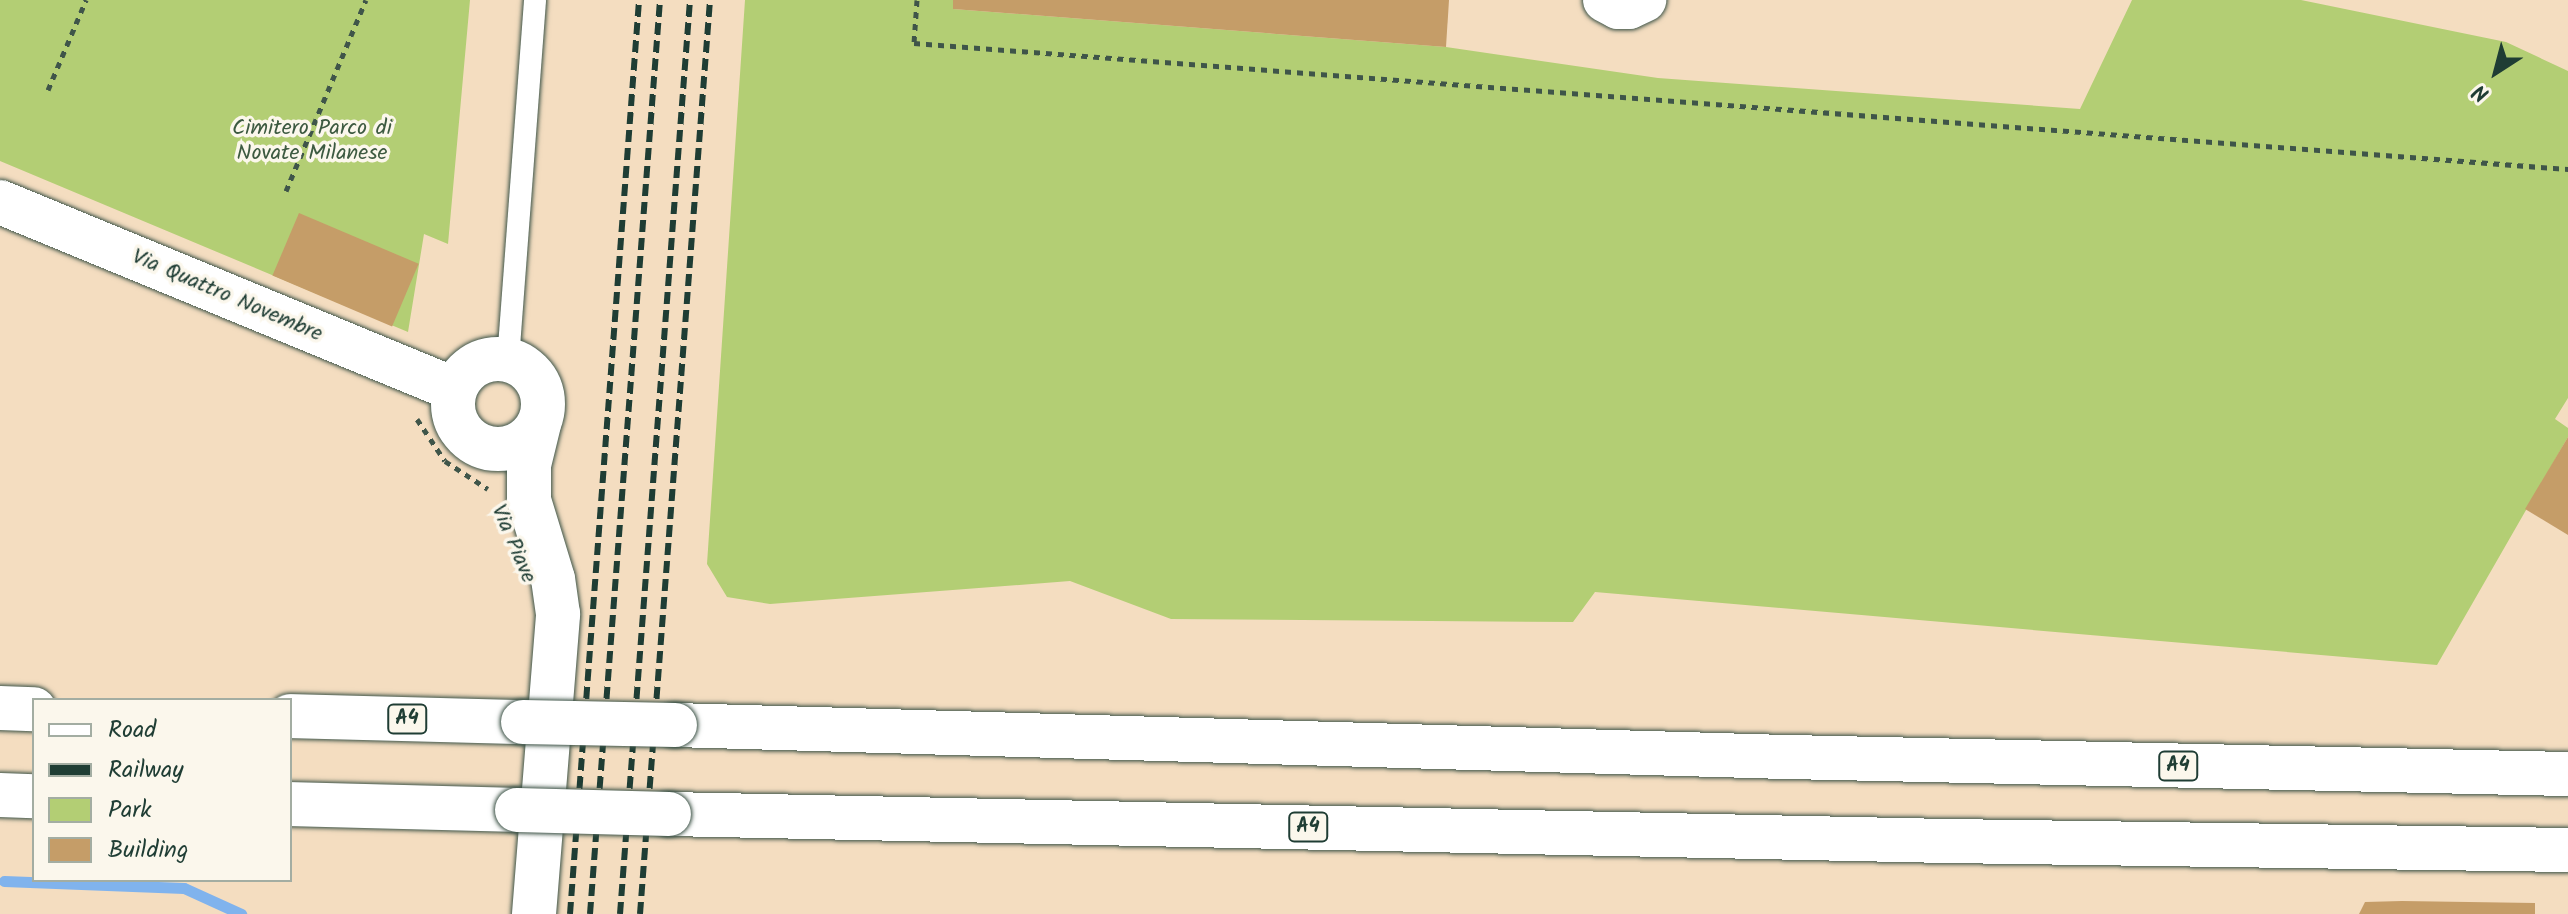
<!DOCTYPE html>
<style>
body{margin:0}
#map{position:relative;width:2568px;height:914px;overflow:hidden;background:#f4ddc0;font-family:Kalam,sans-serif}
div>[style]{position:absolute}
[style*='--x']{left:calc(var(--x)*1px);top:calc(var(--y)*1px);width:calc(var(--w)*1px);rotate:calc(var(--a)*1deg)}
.green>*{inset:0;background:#b3ce74}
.stream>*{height:11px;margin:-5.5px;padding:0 5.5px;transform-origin:5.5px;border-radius:5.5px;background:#80b3ed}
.building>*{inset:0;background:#c59d68;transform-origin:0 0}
.path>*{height:5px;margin-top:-2.5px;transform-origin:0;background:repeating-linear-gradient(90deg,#3f5549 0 6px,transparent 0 12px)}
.roads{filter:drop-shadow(0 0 2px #3f5549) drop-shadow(0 0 2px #3f5549)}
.lane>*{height:22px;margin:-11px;padding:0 11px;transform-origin:11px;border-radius:11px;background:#fff}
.street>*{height:44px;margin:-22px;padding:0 22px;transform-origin:22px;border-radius:22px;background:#fff}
.street>.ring{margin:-22px;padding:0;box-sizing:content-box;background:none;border:44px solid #fff;border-radius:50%}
.highway>*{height:44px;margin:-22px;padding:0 22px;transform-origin:22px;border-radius:22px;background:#fff}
.rail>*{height:6px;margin-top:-3px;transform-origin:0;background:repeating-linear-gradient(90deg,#1f3d34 0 12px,transparent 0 18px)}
.bridges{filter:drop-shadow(0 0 2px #3f5549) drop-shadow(0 0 2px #3f5549)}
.highway-bridge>*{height:44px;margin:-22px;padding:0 22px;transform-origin:22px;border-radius:22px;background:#fff}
span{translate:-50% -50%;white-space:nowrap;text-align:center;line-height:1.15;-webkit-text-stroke:7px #fbf7ec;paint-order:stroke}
.shield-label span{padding:2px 6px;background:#fbf7ec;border:2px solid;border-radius:6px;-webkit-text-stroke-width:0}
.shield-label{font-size:20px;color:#1f3d34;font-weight:700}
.park-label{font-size:22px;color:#3d5a41}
.street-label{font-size:22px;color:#1f3d34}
.legend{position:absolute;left:32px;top:698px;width:260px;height:184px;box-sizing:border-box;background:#fbf7ec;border:2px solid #a3ada2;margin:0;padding:10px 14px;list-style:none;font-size:24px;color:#1f3d34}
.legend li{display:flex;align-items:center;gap:16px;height:40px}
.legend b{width:40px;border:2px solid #a3ada2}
.north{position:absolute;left:2456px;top:32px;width:80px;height:80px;-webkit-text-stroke:6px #fbf7ec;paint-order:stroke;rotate:216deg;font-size:22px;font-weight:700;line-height:32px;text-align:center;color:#1f3d34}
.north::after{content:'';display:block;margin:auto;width:28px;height:36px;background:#1f3d34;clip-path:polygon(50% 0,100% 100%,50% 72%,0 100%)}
</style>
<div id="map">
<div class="green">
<i style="clip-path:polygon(0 0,470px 0,448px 244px,424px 234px,408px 332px,0 161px)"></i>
<i style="clip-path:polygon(745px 0,953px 0,953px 9px,1446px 47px,1658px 78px,2080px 109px,2132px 0,2301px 0,2506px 42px,2568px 71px,2568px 398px,2555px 419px,2568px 428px,2568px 437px,2437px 665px,1595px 592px,1573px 622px,1171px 619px,1070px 581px,770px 604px,727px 597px,707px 564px)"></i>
</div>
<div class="stream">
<i style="--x:4;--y:881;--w:180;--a:2.2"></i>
<i style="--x:184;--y:888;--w:63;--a:24.5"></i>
</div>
<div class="building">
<i style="clip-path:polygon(953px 0,1449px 0,1446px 47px,953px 9px)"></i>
<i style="left:299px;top:213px;width:130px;height:68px;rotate:23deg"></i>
<i style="clip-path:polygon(2568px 437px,2568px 535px,2525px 509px)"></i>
<i style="clip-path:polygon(2402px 901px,2535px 903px,2535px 914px,2359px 914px,2365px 902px)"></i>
</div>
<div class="path">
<i style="--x:917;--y:0;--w:43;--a:94"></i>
<i style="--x:914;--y:43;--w:1659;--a:4.36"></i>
<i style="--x:48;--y:90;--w:98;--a:-67.1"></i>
<i style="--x:286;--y:191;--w:207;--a:-67.3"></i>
<i style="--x:417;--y:419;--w:50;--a:56.3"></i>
<i style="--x:445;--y:461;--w:51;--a:33.1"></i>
</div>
<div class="roads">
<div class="lane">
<i style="--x:508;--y:360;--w:361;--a:-85.7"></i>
</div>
<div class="street">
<i style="--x:1605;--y:0;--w:15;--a:28"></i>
<i style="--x:1618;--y:7;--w:11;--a:0"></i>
<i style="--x:1629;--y:7;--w:17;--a:-25"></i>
<i style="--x:0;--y:202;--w:492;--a:22.4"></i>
<i class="ring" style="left:453px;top:359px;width:46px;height:46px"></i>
<i style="--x:534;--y:914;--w:301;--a:-85.4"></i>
<i style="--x:558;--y:614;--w:35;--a:-98"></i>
<i style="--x:553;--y:579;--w:83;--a:-106.9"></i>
<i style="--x:529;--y:500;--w:35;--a:-90"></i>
<i style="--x:529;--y:465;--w:42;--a:-76.3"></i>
</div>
<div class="highway">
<i style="--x:0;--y:708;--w:34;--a:2"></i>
<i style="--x:290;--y:716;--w:233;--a:1.5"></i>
<i style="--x:675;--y:725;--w:1113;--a:1.65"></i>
<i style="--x:1788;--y:757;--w:780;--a:1.25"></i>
<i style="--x:0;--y:795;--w:34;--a:2"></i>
<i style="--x:290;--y:804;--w:227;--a:1.5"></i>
<i style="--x:669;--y:814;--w:1279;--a:1.21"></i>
<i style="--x:1948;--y:841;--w:620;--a:0.83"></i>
</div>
</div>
<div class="rail">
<i style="--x:570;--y:914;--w:917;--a:-85.68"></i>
<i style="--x:590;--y:914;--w:917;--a:-85.62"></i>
<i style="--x:620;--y:914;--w:917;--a:-85.62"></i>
<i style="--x:640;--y:914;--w:917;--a:-85.62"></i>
</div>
<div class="bridges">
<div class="highway-bridge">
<i style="--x:523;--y:722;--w:152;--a:1.1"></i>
<i style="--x:517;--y:810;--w:152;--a:1.5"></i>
</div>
</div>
<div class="shield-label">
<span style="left:407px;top:719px">A4</span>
<span style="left:2178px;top:766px">A4</span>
<span style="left:1308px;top:827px">A4</span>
</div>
<div class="park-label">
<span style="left:312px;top:141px">Cimitero Parco di<br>Novate Milanese</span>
</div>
<div class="street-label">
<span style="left:227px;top:296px;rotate:23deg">Via Quattro Novembre</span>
<span style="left:513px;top:544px;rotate:67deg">Via Piave</span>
</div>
<ul class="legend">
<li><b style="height:10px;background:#fff"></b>Road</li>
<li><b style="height:10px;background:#1f3d34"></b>Railway</li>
<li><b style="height:22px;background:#b3ce74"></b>Park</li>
<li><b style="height:22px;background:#c59d68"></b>Building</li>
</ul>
<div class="north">N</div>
</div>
